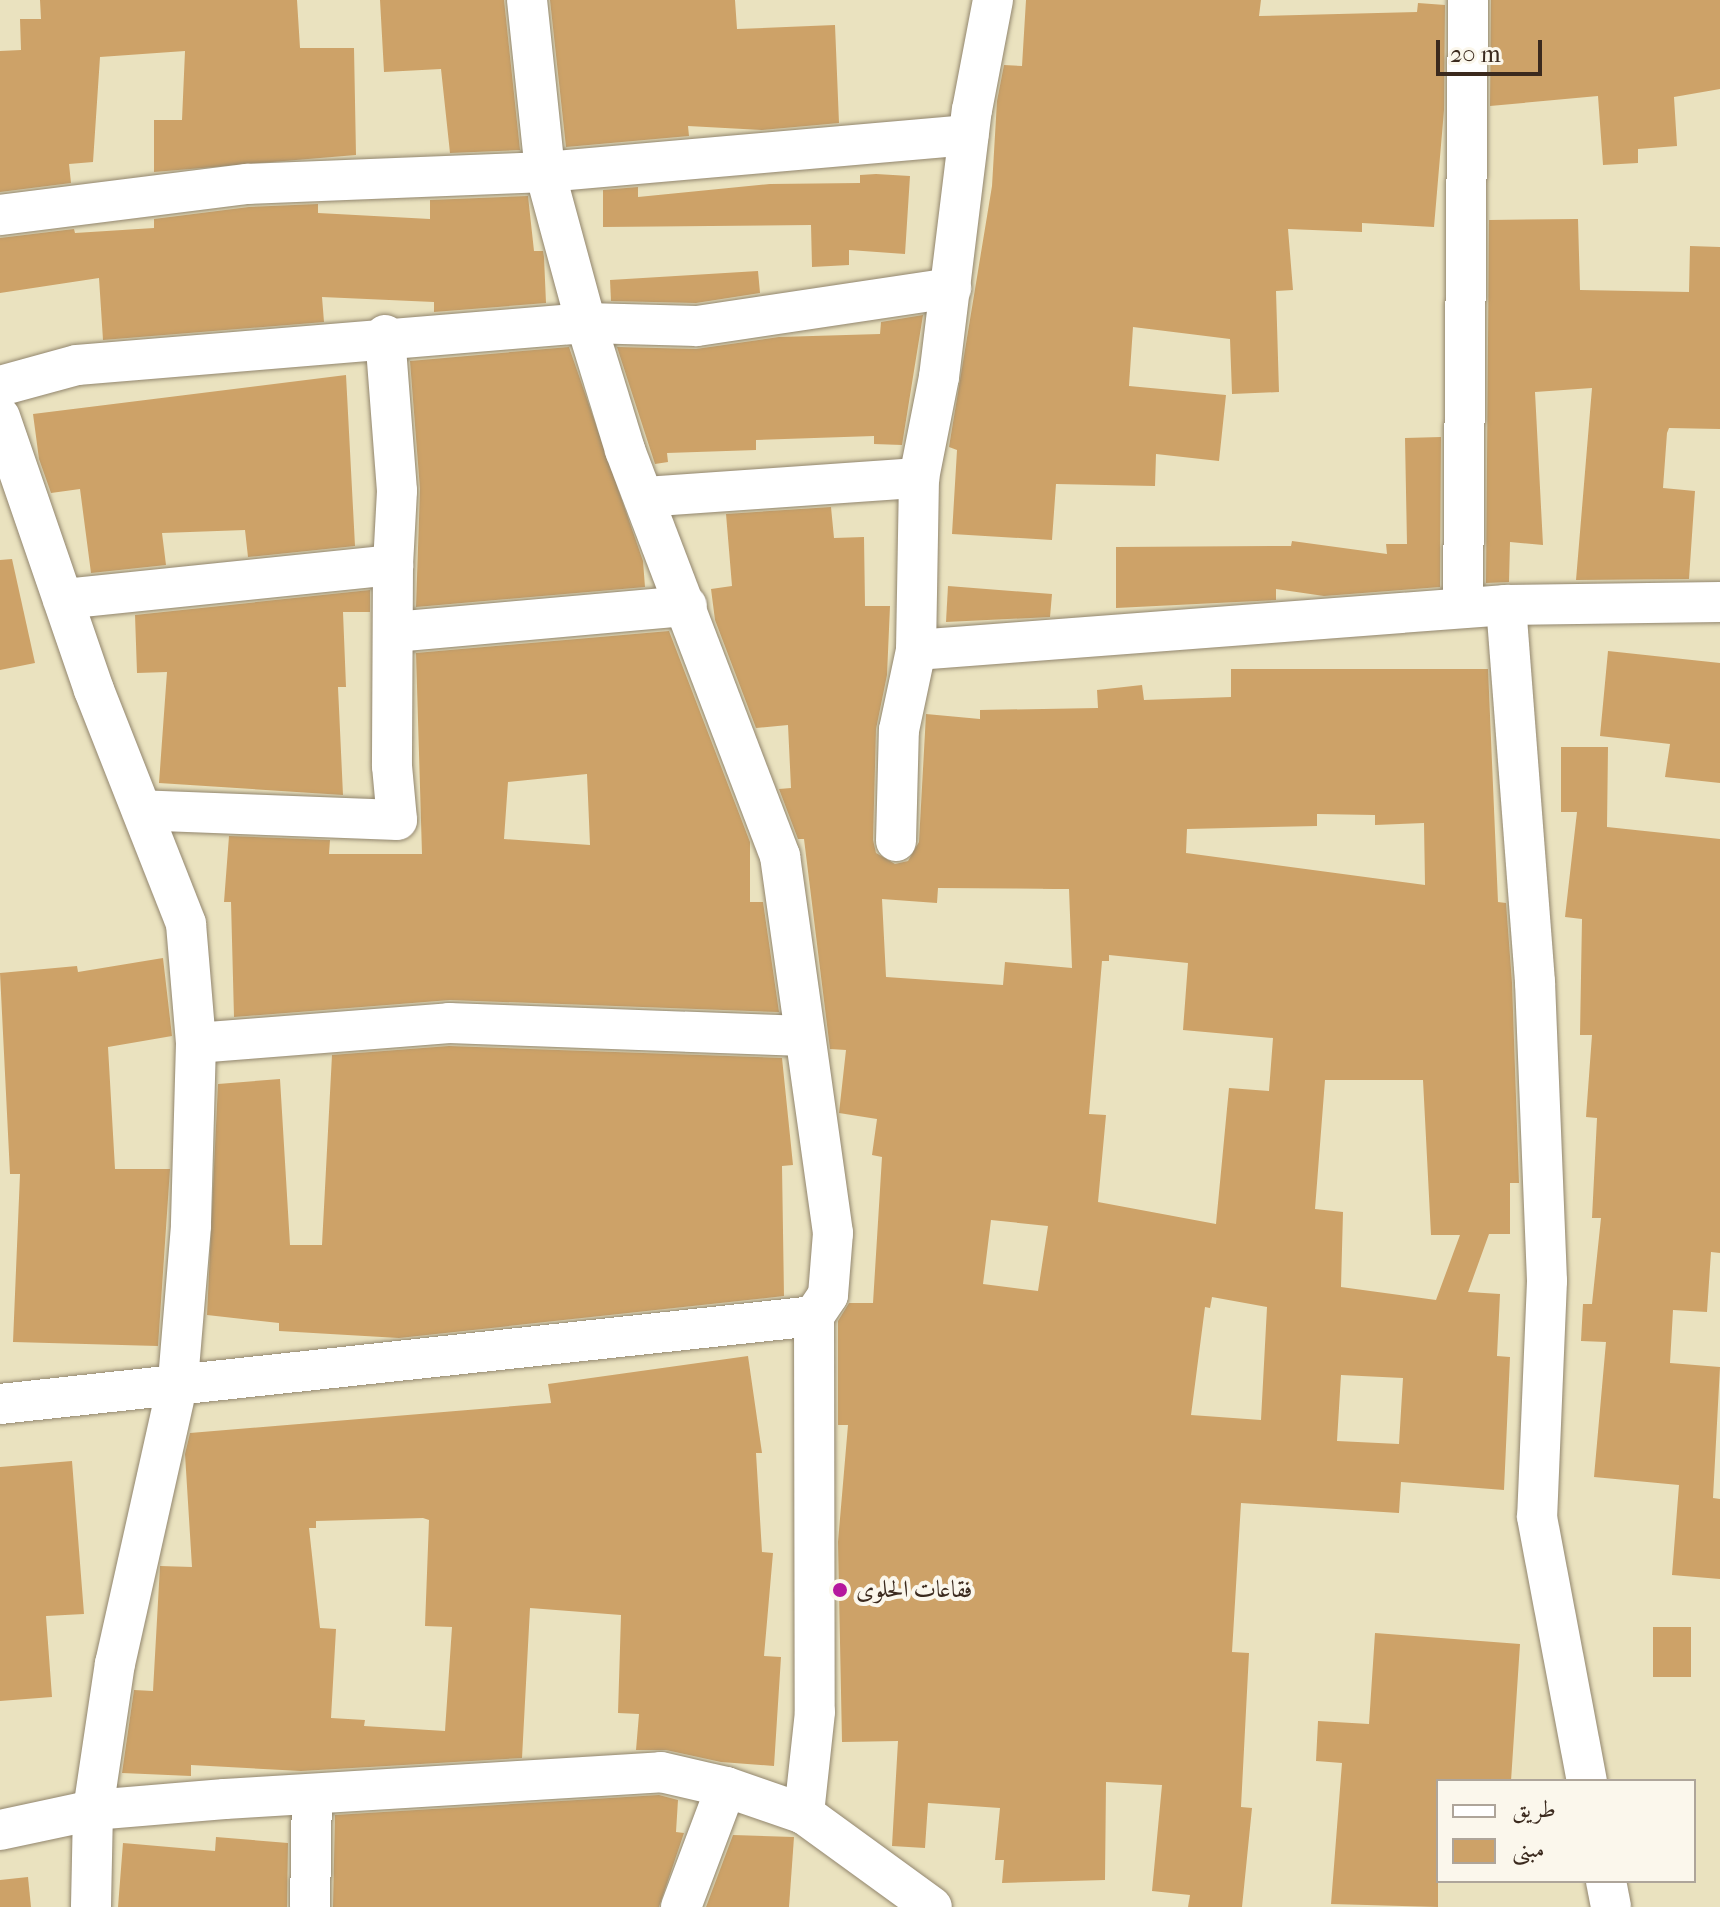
<!DOCTYPE html>
<meta charset="utf-8">
<style>
body{margin:0}
#map{position:relative;width:1720px;height:1907px;overflow:hidden;background:#eae2bf;font-family:"IM FELL French Canon",Amiri,serif}
div>[style]{position:absolute}
[style*='--x']{left:calc(var(--x)*1px);top:calc(var(--y)*1px);width:calc(var(--w)*1px);rotate:calc(var(--a)*1deg)}
.building>*{inset:0;background:#cda268;transform-origin:0 0}
.roads{filter:drop-shadow(0 0 2px #92866e) drop-shadow(0 0 2px #92866e)}
.minor>*{height:40px;margin:-20px;padding:0 20px;transform-origin:20px;border-radius:20px;background:#fff}
.dots>*{width:22px;height:22px;translate:-50% -50%;box-sizing:border-box;border:4px solid #fbf7ec;border-radius:50%}
span{translate:-50% -50%;white-space:nowrap;text-align:center;line-height:1.15;-webkit-text-stroke:8px #fbf7ec;paint-order:stroke}
.poi-label{font-size:24px;color:#3b2a1e}
.left{translate:0 -50%;text-align:left}
.legend{position:absolute;left:1436px;top:1779px;width:260px;height:104px;box-sizing:border-box;background:#fbf7ec;border:2px solid #aea59a;margin:0;padding:10px 14px;list-style:none;font-size:24px;color:#3b2a1e}
.legend li{display:flex;align-items:center;gap:16px;height:40px}
.legend b{width:40px;border:2px solid #aea59a}
.scale{position:absolute;left:1436px;top:40px;width:106px;height:36px;box-sizing:border-box;border:4px solid #3b2a1e;border-top:0;padding-left:10px;font-size:24px;line-height:28px;white-space:nowrap;color:#3b2a1e;-webkit-text-stroke:6px #fbf7ec;paint-order:stroke}
</style>
<div id="map">
<div class="building">
<i style="clip-path:polygon(40px 0,297px 0,300px 48px,354px 48px,356px 155px,154px 172px,154px 120px,182px 120px,185px 51px,100px 57px,93px 162px,69px 164px,71px 183px,0 192px,0 51px,21px 50px,20px 19px,41px 19px)"></i>
<i style="clip-path:polygon(380px 0,504px 0,520px 150px,450px 153px,441px 69px,384px 72px)"></i>
<i style="clip-path:polygon(550px 0,735px 0,737px 29px,835px 25px,839px 123px,762px 130px,688px 126px,689px 136px,566px 147px)"></i>
<i style="clip-path:polygon(1026px 0,1261px 0,1259px 16px,1417px 12px,1418px 3px,1445px 5px,1444px 110px,1434px 227px,1362px 223px,1362px 232px,1288px 229px,1293px 290px,1276px 291px,1279px 392px,1232px 394px,1230px 339px,1133px 327px,1129px 386px,1226px 395px,1219px 461px,1156px 454px,1155px 486px,1056px 484px,1052px 540px,952px 534px,957px 450px,949px 447px,992px 186px,997px 101px,1004px 65px,1022px 66px)"></i>
<i style="clip-path:polygon(1491px 0,1720px 0,1720px 89px,1674px 97px,1677px 146px,1638px 149px,1638px 163px,1603px 165px,1598px 96px,1490px 106px)"></i>
<i style="clip-path:polygon(876px 174px,910px 176px,905px 254px,849px 250px,849px 265px,812px 267px,811px 225px,603px 227px,603px 190px,638px 187px,638px 197px,770px 184px,860px 183px,860px 175px)"></i>
<i style="clip-path:polygon(528px 196px,534px 251px,543px 251px,544px 257px,546px 303px,434px 312px,434px 302px,322px 297px,324px 322px,103px 340px,99px 278px,0 293px,0 238px,74px 229px,75px 233px,154px 228px,154px 219px,249px 207px,318px 204px,318px 213px,430px 219px,430px 200px)"></i>
<i style="clip-path:polygon(1578px 219px,1580px 290px,1689px 292px,1690px 246px,1720px 247px,1720px 429px,1669px 428px,1667px 433px,1663px 488px,1695px 491px,1689px 579px,1576px 580px,1592px 388px,1535px 392px,1543px 545px,1510px 542px,1509px 582px,1486px 583px,1489px 220px)"></i>
<i style="clip-path:polygon(758px 271px,760px 293px,696px 303px,611px 301px,610px 280px)"></i>
<i style="clip-path:polygon(923px 315px,902px 445px,874px 444px,874px 436px,756px 440px,756px 450px,667px 453px,668px 462px,655px 464px,617px 347px,696px 349px,779px 337px,880px 334px,881px 322px)"></i>
<i style="clip-path:polygon(569px 347px,643px 561px,645px 587px,416px 607px,420px 489px,410px 361px)"></i>
<i style="clip-path:polygon(346px 375px,355px 546px,248px 557px,245px 530px,162px 533px,166px 565px,91px 573px,80px 489px,51px 493px,39px 459px,33px 414px)"></i>
<i style="clip-path:polygon(1441px 437px,1440px 587px,1324px 596px,1276px 589px,1276px 600px,1116px 608px,1116px 547px,1291px 546px,1292px 541px,1387px 554px,1386px 544px,1407px 544px,1405px 438px)"></i>
<i style="clip-path:polygon(evenodd,831px 507px,834px 538px,864px 537px,865px 606px,890px 606px,887px 675px,876px 729px,873px 840px,876px 853px,895px 864px,908px 861px,919px 842px,926px 714px,980px 719px,980px 710px,1098px 708px,1097px 690px,1142px 685px,1144px 700px,1231px 697px,1231px 669px,1488px 669px,1498px 902px,1506px 903px,1512px 983px,1519px 1183px,1510px 1183px,1510px 1234px,1489px 1234px,1468px 1292px,1500px 1294px,1497px 1356px,1510px 1357px,1504px 1490px,1401px 1482px,1399px 1513px,1241px 1503px,1232px 1652px,1249px 1653px,1241px 1807px,1252px 1808px,1242px 1907px,1188px 1907px,1190px 1895px,1152px 1891px,1162px 1785px,1106px 1782px,1105px 1880px,1002px 1883px,1004px 1860px,995px 1860px,1000px 1808px,928px 1803px,925px 1848px,892px 1846px,898px 1741px,842px 1742px,838px 1542px,848px 1425px,838px 1425px,838px 1321px,849px 1303px,873px 1303px,882px 1157px,872px 1155px,877px 1119px,839px 1113px,846px 1050px,830px 1049px,804px 839px,798px 839px,779px 789px,791px 788px,788px 725px,756px 728px,715px 620px,711px 589px,732px 586px,726px 514px,831px 507px,1317px 814px,1375px 815px,1375px 825px,1424px 823px,1425px 885px,1186px 853px,1187px 829px,1317px 826px,1317px 814px,831px 507px,938px 888px,1069px 889px,1072px 968px,1005px 962px,1003px 985px,886px 977px,882px 899px,937px 903px,938px 888px,831px 507px,1109px 955px,1188px 963px,1183px 1030px,1273px 1038px,1269px 1091px,1229px 1088px,1216px 1224px,1098px 1202px,1106px 1115px,1089px 1114px,1102px 961px,1109px 961px,1109px 955px,831px 507px,1325px 1080px,1423px 1080px,1431px 1235px,1460px 1235px,1436px 1300px,1341px 1287px,1343px 1212px,1315px 1209px,1325px 1080px,831px 507px,991px 1220px,1048px 1226px,1038px 1291px,983px 1284px,991px 1220px,831px 507px,1212px 1297px,1267px 1307px,1261px 1420px,1191px 1415px,1205px 1307px,1210px 1308px,1212px 1297px,831px 507px,1341px 1375px,1403px 1378px,1399px 1444px,1337px 1441px,1341px 1375px)"></i>
<i style="clip-path:polygon(12px 559px,35px 663px,0 670px,0 560px)"></i>
<i style="clip-path:polygon(948px 586px,1052px 594px,1050px 617px,946px 622px)"></i>
<i style="clip-path:polygon(370px 590px,370px 612px,343px 612px,346px 687px,338px 687px,343px 795px,159px 783px,167px 672px,137px 673px,135px 615px)"></i>
<i style="clip-path:polygon(evenodd,669px 631px,750px 842px,750px 902px,763px 902px,779px 1012px,450px 1000px,234px 1017px,231px 902px,224px 902px,229px 836px,330px 840px,329px 854px,422px 854px,416px 653px,669px 631px,587px 774px,590px 845px,504px 839px,508px 782px,587px 774px)"></i>
<i style="clip-path:polygon(1608px 651px,1720px 663px,1720px 783px,1665px 777px,1670px 744px,1600px 736px)"></i>
<i style="clip-path:polygon(1561px 747px,1608px 747px,1607px 827px,1720px 839px,1720px 1253px,1711px 1252px,1707px 1312px,1673px 1310px,1670px 1363px,1720px 1367px,1713px 1498px,1720px 1499px,1720px 1579px,1672px 1575px,1679px 1485px,1594px 1477px,1606px 1342px,1581px 1341px,1583px 1304px,1592px 1304px,1601px 1218px,1592px 1218px,1597px 1118px,1586px 1117px,1592px 1035px,1580px 1035px,1582px 919px,1565px 917px,1577px 812px,1561px 812px)"></i>
<i style="clip-path:polygon(163px 958px,172px 1036px,108px 1047px,115px 1169px,170px 1169px,158px 1346px,13px 1342px,20px 1174px,10px 1174px,0 973px,77px 966px,78px 972px)"></i>
<i style="clip-path:polygon(449px 1046px,782px 1058px,793px 1165px,782px 1166px,784px 1296px,399px 1338px,279px 1331px,279px 1323px,207px 1315px,218px 1084px,280px 1079px,290px 1245px,322px 1245px,332px 1055px)"></i>
<i style="clip-path:polygon(evenodd,748px 1356px,762px 1453px,756px 1453px,762px 1552px,773px 1553px,764px 1656px,781px 1657px,774px 1766px,721px 1762px,666px 1750px,636px 1750px,639px 1714px,618px 1713px,621px 1615px,530px 1608px,522px 1758px,301px 1771px,191px 1765px,191px 1776px,122px 1773px,134px 1690px,153px 1691px,160px 1566px,192px 1567px,185px 1454px,190px 1433px,551px 1403px,548px 1384px,748px 1356px,423px 1518px,429px 1520px,425px 1626px,452px 1627px,445px 1731px,364px 1726px,365px 1720px,331px 1718px,336px 1629px,320px 1628px,309px 1528px,316px 1528px,316px 1521px,423px 1518px)"></i>
<i style="clip-path:polygon(72px 1461px,84px 1614px,46px 1616px,52px 1697px,0 1701px,0 1467px)"></i>
<i style="left:1653px;top:1627px;width:38px;height:50px"></i>
<i style="clip-path:polygon(1375px 1633px,1520px 1644px,1511px 1781px,1438px 1781px,1438px 1907px,1331px 1904px,1342px 1763px,1316px 1761px,1318px 1721px,1369px 1724px)"></i>
<i style="clip-path:polygon(659px 1795px,678px 1800px,676px 1832px,684px 1833px,659px 1907px,333px 1907px,335px 1815px)"></i>
<i style="clip-path:polygon(733px 1835px,794px 1837px,789px 1907px,706px 1907px)"></i>
<i style="clip-path:polygon(216px 1837px,288px 1843px,287px 1907px,118px 1907px,123px 1843px,215px 1851px)"></i>
<i style="clip-path:polygon(28px 1877px,31px 1907px,0 1907px,0 1880px)"></i>
</div>
<div class="roads">
<div class="minor">
<i style="--x:527;--y:0;--w:173;--a:84"></i>
<i style="--x:545;--y:172;--w:156;--a:74.8"></i>
<i style="--x:586;--y:323;--w:133;--a:72.9"></i>
<i style="--x:625;--y:450;--w:435;--a:69.1"></i>
<i style="--x:780;--y:856;--w:381;--a:82"></i>
<i style="--x:833;--y:1233;--w:62;--a:94.6"></i>
<i style="--x:828;--y:1295;--w:25;--a:124"></i>
<i style="--x:814;--y:1316;--w:396;--a:89.9"></i>
<i style="--x:815;--y:1712;--w:103;--a:96.2"></i>
<i style="--x:0;--y:215;--w:249;--a:-7.2"></i>
<i style="--x:247;--y:184;--w:298;--a:-2.3"></i>
<i style="--x:545;--y:172;--w:425;--a:-5"></i>
<i style="--x:385;--y:335;--w:156;--a:85.6"></i>
<i style="--x:397;--y:491;--w:74;--a:93.1"></i>
<i style="--x:0;--y:386;--w:80;--a:-15.3"></i>
<i style="--x:77;--y:365;--w:511;--a:-4.72"></i>
<i style="--x:586;--y:323;--w:111;--a:1.5"></i>
<i style="--x:697;--y:326;--w:257;--a:-8.5"></i>
<i style="--x:0;--y:417;--w:289;--a:71"></i>
<i style="--x:94;--y:690;--w:251;--a:68.5"></i>
<i style="--x:186;--y:924;--w:119;--a:85.2"></i>
<i style="--x:196;--y:1043;--w:183;--a:91.6"></i>
<i style="--x:191;--y:1226;--w:157;--a:94.8"></i>
<i style="--x:178;--y:1382;--w:288;--a:102.6"></i>
<i style="--x:115;--y:1663;--w:149;--a:98.5"></i>
<i style="--x:93;--y:1810;--w:97;--a:91.2"></i>
<i style="--x:644;--y:497;--w:276;--a:-4"></i>
<i style="--x:63;--y:599;--w:332;--a:-5.9"></i>
<i style="--x:393;--y:565;--w:201;--a:90.3"></i>
<i style="--x:392;--y:766;--w:54;--a:84.7"></i>
<i style="--x:397;--y:820;--w:255;--a:-177.8"></i>
<i style="--x:1506;--y:605;--w:378;--a:85.6"></i>
<i style="--x:1535;--y:982;--w:299;--a:87.7"></i>
<i style="--x:1547;--y:1281;--w:236;--a:92.4"></i>
<i style="--x:1537;--y:1517;--w:269;--a:79.3"></i>
<i style="--x:1463;--y:608;--w:608;--a:-89.53"></i>
<i style="--x:394;--y:632;--w:294;--a:-5.1"></i>
<i style="--x:916;--y:650;--w:592;--a:-4.36"></i>
<i style="--x:1506;--y:605;--w:214;--a:-0.8"></i>
<i style="--x:896;--y:841;--w:111;--a:-88.5"></i>
<i style="--x:899;--y:730;--w:82;--a:-78"></i>
<i style="--x:916;--y:650;--w:172;--a:-89"></i>
<i style="--x:919;--y:478;--w:103;--a:-78.8"></i>
<i style="--x:939;--y:377;--w:269;--a:-83"></i>
<i style="--x:972;--y:110;--w:112;--a:-79.2"></i>
<i style="--x:196;--y:1043;--w:254;--a:-4.5"></i>
<i style="--x:449;--y:1023;--w:356;--a:2.1"></i>
<i style="--x:0;--y:1404;--w:819;--a:-6.17"></i>
<i style="--x:0;--y:1830;--w:95;--a:-12.1"></i>
<i style="--x:93;--y:1810;--w:132;--a:-4.8"></i>
<i style="--x:225;--y:1799;--w:437;--a:-3.5"></i>
<i style="--x:661;--y:1772;--w:67;--a:13"></i>
<i style="--x:726;--y:1787;--w:83;--a:19.1"></i>
<i style="--x:804;--y:1814;--w:158;--a:36"></i>
<i style="--x:1606;--y:1881;--w:26;--a:79"></i>
<i style="--x:310;--y:1907;--w:113;--a:-89"></i>
<i style="--x:681;--y:1907;--w:128;--a:-69.4"></i>
</div>
</div>
<div class="dots">
<i style="left:840px;top:1590px;background:#b5179e"></i>
</div>
<div class="poi-label">
<span class="left" style="left:856px;top:1590px">فقاعات الحلوى</span>
</div>
<ul class="legend">
<li><b style="height:10px;background:#fff"></b>طريق</li>
<li><b style="height:22px;background:#cda268"></b>مبنى</li>
</ul>
<div class="scale">20 m</div>
</div>
